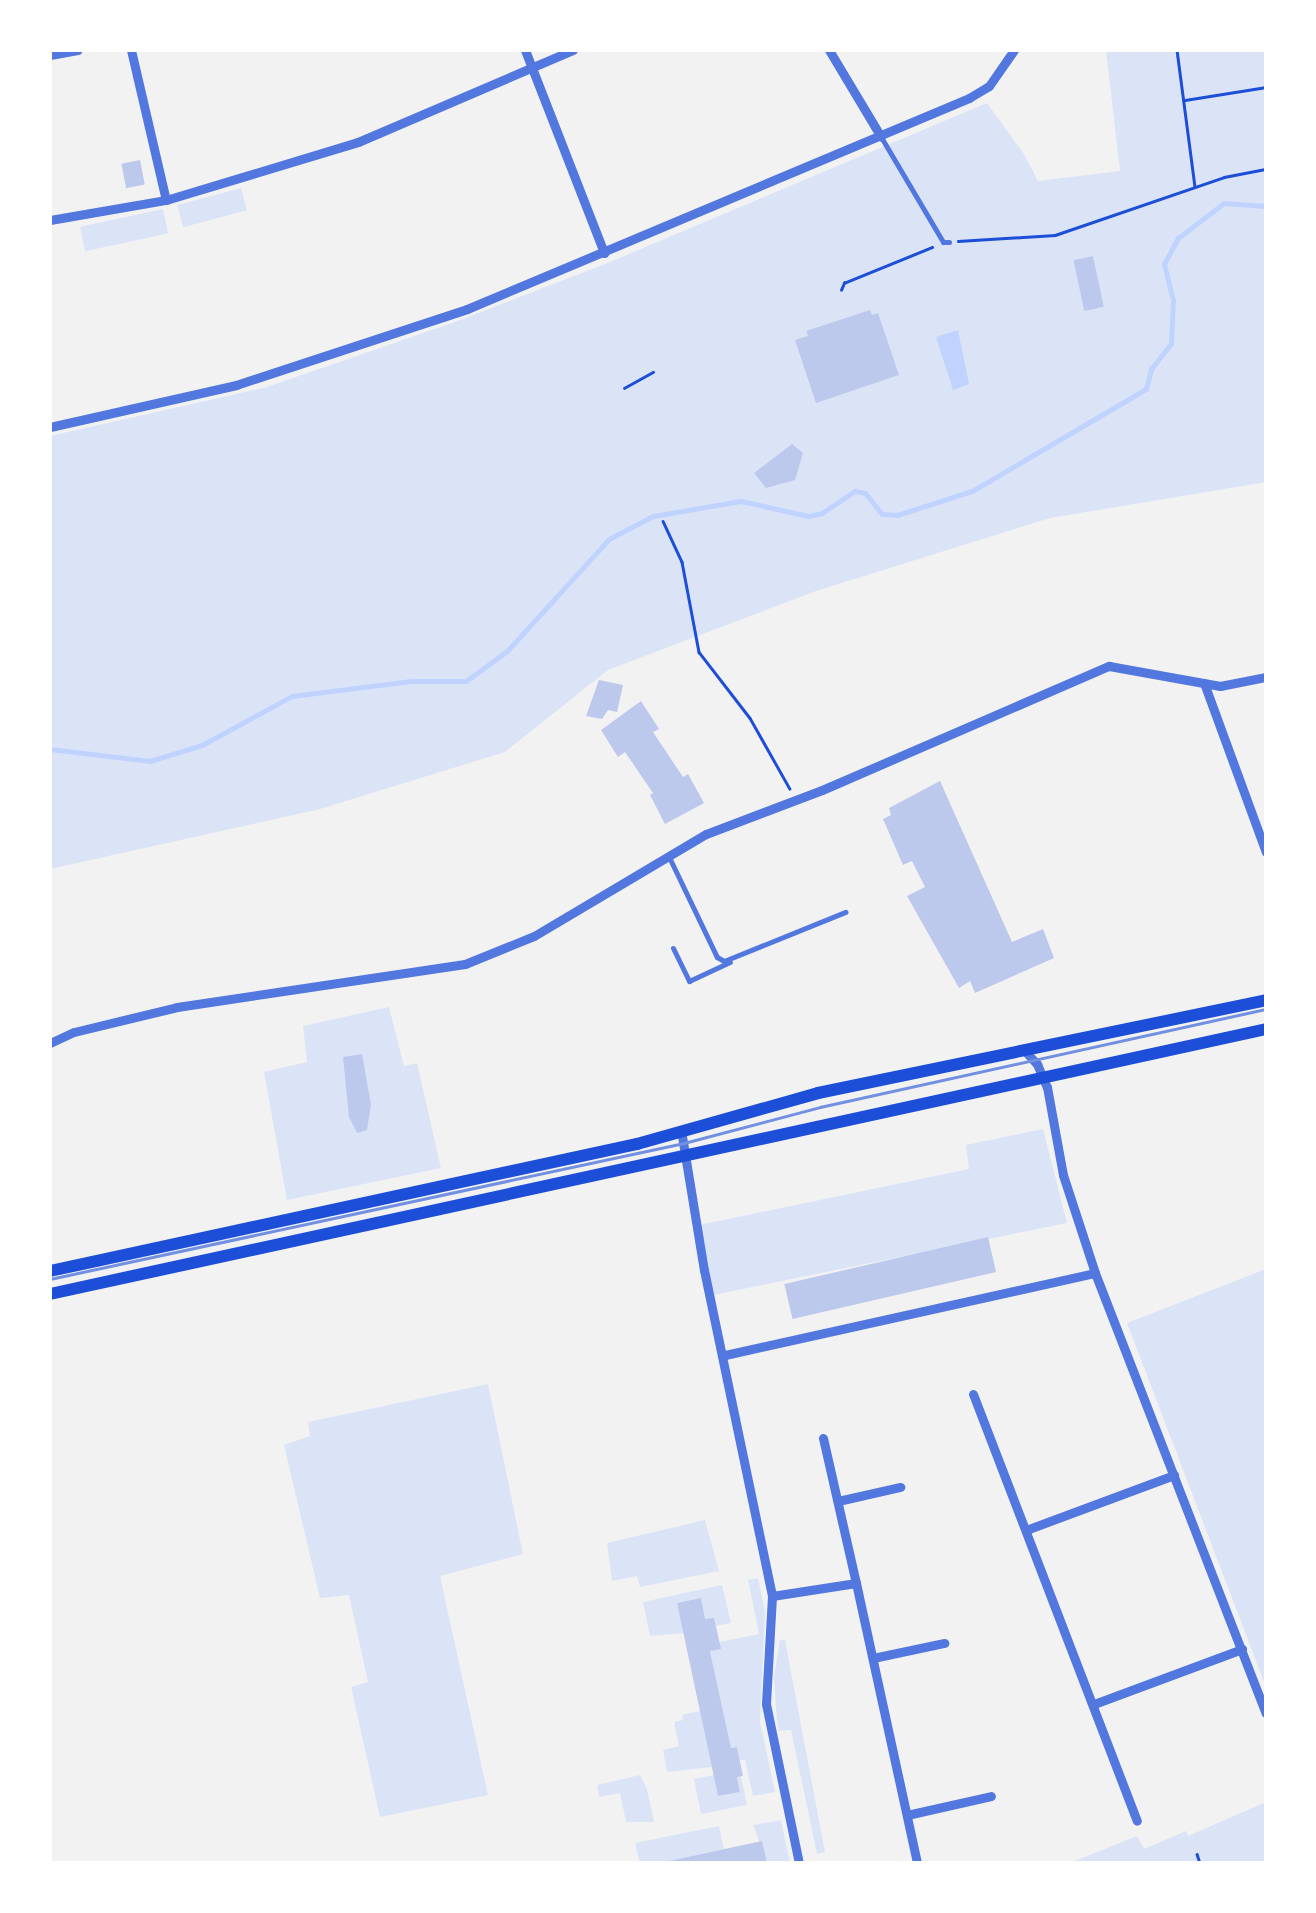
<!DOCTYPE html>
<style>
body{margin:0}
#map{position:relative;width:1316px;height:1913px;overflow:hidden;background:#f2f2f2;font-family:Literata,serif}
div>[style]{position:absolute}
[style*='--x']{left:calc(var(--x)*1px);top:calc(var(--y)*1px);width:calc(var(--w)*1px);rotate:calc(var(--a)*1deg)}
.green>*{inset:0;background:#dbe4f7;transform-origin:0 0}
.water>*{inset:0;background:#bfd3fe}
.stream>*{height:5px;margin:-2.5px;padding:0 2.5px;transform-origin:2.5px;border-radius:2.5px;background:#bfd3fe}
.building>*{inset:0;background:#bdc9ec;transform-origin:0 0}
.path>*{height:2.5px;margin:-1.25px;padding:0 1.25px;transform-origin:1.25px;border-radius:1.25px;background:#1d4ed8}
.service>*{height:5px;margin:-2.5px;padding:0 2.5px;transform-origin:2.5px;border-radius:2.5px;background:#5277de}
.minor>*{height:9px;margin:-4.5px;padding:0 4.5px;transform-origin:4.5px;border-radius:4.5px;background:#5277de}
.secondary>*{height:12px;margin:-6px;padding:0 6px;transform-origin:6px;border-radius:6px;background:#1d4ed8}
.tram>*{height:2.5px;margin:-1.25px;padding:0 1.25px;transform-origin:1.25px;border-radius:1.25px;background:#7290e2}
span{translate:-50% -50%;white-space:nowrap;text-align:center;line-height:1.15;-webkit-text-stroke:10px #fff;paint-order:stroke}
.frame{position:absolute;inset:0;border:52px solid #fff;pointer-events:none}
</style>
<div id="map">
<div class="green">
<i style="clip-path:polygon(1106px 50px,1266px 50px,1266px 482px,1050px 518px,816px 591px,608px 670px,505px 752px,320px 809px,50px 869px,50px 436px,267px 387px,452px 323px,605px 264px,987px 103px,1024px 154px,1038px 181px,1120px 171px)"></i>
<i style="left:241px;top:188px;width:23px;height:66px;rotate:75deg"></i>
<i style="left:163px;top:209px;width:25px;height:85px;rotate:78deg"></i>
<i style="clip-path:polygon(389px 1007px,404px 1066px,417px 1063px,441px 1168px,287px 1200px,264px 1072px,307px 1062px,303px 1026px)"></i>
<i style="clip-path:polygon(1043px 1129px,1067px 1223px,713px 1295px,699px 1225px,969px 1169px,966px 1145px)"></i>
<i style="clip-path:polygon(1266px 1269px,1266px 1687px,1127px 1323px)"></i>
<i style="clip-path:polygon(488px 1384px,523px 1554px,440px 1576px,488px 1795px,380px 1817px,351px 1687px,368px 1682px,349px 1595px,320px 1598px,284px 1445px,310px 1436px,308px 1422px)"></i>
<i style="clip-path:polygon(705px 1520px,719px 1571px,640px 1587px,637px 1576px,612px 1581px,607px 1543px)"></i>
<i style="clip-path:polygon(758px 1578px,765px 1611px,760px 1722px,775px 1792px,753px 1796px,745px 1760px,740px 1760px,737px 1747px,731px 1748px,710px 1651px,719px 1642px,759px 1634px,748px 1580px)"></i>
<i style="clip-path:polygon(722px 1585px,731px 1623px,716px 1626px,714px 1618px,684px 1633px,650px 1636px,643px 1602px)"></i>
<i style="clip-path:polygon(780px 1640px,785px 1640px,825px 1852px,817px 1854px,791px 1730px,779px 1731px,777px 1721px,774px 1677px)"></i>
<i style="clip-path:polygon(700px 1711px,712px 1767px,667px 1772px,663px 1750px,679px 1746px,674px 1722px,683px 1720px,682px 1715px)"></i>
<i style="clip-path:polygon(640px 1775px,647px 1789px,654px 1822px,626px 1822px,620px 1793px,599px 1797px,597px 1785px)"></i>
<i style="clip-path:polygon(714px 1775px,719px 1796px,740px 1792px,737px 1777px,741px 1776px,747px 1805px,701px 1814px,694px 1779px)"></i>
<i style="clip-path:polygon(1266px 1802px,1266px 1863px,1070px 1863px,1137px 1836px,1144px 1849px,1186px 1831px,1188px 1836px)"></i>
<i style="clip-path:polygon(781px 1820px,790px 1863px,767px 1863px,753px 1825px)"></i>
<i style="clip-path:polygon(719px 1826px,724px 1849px,662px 1863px,640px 1863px,635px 1843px)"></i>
</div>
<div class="water">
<i style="clip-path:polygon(958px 330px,969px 384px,953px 390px,936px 337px)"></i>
</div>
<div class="stream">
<i style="--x:50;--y:749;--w:101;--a:6.8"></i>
<i style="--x:150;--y:761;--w:54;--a:-17.1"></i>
<i style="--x:202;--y:745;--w:102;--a:-28.6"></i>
<i style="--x:292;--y:696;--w:120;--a:-7.2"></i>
<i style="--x:411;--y:681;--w:55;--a:0"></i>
<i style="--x:466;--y:681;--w:51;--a:-36.2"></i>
<i style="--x:507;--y:651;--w:151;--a:-47.7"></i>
<i style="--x:609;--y:539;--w:50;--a:-27.6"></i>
<i style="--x:653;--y:516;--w:89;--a:-9.7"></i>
<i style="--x:741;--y:501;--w:69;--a:12.6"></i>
<i style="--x:808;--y:516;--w:14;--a:-12"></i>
<i style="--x:822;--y:513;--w:40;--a:-34"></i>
<i style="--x:855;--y:491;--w:10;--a:11"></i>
<i style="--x:865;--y:493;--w:27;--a:51"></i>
<i style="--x:882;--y:514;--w:15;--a:4"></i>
<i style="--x:897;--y:515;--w:79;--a:-17.7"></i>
<i style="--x:972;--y:491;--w:202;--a:-30.4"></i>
<i style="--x:1146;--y:389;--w:21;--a:-76"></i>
<i style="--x:1151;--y:369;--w:33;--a:-52"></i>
<i style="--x:1171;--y:343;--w:43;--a:-87.3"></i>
<i style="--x:1173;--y:300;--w:37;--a:-104"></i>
<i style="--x:1164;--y:264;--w:30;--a:-62"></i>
<i style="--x:1178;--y:238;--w:58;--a:-37.3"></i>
<i style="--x:1224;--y:203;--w:42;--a:4.1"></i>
</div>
<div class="building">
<i style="left:140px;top:160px;width:25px;height:19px;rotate:79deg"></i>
<i style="left:1093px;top:256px;width:52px;height:20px;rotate:78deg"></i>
<i style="clip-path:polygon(870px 310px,872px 315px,878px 313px,899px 375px,816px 403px,795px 340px,808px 336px,806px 331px)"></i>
<i style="clip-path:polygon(792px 444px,803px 453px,795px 480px,766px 488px,754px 473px)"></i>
<i style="clip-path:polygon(599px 680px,623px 685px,617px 712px,608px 710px,602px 719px,586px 716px)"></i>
<i style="clip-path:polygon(641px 701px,659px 729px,653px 732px,683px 777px,688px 774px,704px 803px,665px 824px,650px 795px,653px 793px,625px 752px,618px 757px,601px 730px)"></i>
<i style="clip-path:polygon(940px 781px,1012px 942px,1043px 929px,1054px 958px,975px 993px,970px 981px,959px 988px,907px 896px,925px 887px,912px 861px,903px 865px,883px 819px,891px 815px,889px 808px)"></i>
<i style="clip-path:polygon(362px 1054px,371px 1105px,367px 1130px,357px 1133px,349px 1117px,343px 1057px)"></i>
<i style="left:988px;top:1237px;width:36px;height:209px;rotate:77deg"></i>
<i style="clip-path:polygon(701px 1598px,705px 1619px,714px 1618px,721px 1649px,710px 1651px,731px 1748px,737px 1747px,743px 1776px,737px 1777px,740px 1792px,718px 1796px,677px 1603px)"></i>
<i style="clip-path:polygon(762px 1841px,767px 1863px,669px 1863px,669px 1861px)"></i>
</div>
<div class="path">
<i style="--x:1177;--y:50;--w:137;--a:82.5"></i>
<i style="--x:1185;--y:100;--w:82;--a:-9.1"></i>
<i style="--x:958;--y:241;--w:97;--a:-3.5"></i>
<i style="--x:1055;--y:235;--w:179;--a:-18.9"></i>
<i style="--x:1224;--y:177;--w:43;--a:-10.8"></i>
<i style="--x:841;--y:290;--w:8;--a:-67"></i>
<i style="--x:844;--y:283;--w:95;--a:-22.2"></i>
<i style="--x:624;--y:388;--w:33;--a:-29"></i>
<i style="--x:663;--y:521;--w:45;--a:65.1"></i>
<i style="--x:682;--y:562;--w:92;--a:79.3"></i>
<i style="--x:699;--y:652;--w:83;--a:52.3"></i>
<i style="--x:750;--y:718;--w:81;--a:60.6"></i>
<i style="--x:1197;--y:1854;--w:9;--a:72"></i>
</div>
<div class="service">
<i style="--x:881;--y:137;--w:122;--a:59.4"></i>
<i style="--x:943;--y:242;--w:6;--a:0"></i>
<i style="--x:669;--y:857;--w:111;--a:64.4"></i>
<i style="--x:717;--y:957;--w:8;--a:30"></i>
<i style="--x:724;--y:961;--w:131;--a:-22"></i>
<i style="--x:673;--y:948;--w:37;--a:64"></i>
<i style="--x:689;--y:981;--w:45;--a:-24.9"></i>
</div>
<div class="minor">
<i style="--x:131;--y:50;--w:154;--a:76.9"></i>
<i style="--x:525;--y:50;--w:218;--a:68.7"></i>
<i style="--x:829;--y:50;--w:101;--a:59.1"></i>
<i style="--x:50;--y:55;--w:28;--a:-10"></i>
<i style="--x:50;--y:220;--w:118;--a:-9.8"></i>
<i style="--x:166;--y:200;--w:201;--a:-16.8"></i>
<i style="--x:358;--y:142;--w:234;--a:-23.2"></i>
<i style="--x:50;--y:427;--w:191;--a:-12.7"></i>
<i style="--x:236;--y:385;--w:243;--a:-18.2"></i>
<i style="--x:467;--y:309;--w:545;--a:-22.8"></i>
<i style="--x:969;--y:98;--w:23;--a:-31"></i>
<i style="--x:989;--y:86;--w:44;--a:-55.2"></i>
<i style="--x:1204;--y:683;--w:180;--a:69.9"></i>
<i style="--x:50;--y:1043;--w:26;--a:-25"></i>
<i style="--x:74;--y:1032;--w:106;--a:-13.6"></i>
<i style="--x:177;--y:1007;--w:291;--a:-8.5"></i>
<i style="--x:465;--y:964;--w:74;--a:-22.1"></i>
<i style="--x:534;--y:936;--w:200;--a:-30.7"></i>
<i style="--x:706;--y:834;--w:124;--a:-20.8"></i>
<i style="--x:822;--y:790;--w:313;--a:-23.4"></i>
<i style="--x:1109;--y:666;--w:113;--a:10.2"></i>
<i style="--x:1220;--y:686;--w:47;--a:-11.1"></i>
<i style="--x:1023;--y:1049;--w:21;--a:47"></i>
<i style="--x:1037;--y:1064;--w:25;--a:67"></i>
<i style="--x:1047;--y:1087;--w:89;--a:79.7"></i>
<i style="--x:1063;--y:1175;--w:103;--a:71.9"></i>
<i style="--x:1095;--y:1273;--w:472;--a:68.8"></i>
<i style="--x:681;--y:1130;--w:142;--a:80.7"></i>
<i style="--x:704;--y:1270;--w:333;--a:78.2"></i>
<i style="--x:772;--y:1596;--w:108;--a:93.2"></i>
<i style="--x:766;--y:1704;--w:162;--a:78.3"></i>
<i style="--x:725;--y:1355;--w:379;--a:-12.5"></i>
<i style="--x:973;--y:1394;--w:457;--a:69"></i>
<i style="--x:823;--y:1438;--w:149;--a:77.2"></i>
<i style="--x:838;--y:1501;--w:64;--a:-12.7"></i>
<i style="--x:1026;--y:1530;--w:158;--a:-20.4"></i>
<i style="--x:772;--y:1596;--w:85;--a:-8.8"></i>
<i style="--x:856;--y:1583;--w:287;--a:77.7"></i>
<i style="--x:873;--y:1658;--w:73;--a:-11.9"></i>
<i style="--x:1094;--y:1704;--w:158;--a:-20.4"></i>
<i style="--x:907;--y:1815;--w:86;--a:-12.7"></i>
</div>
<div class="secondary">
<i style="--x:50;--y:1271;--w:601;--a:-12.21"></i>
<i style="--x:637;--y:1144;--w:188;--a:-15.7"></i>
<i style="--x:818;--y:1093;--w:458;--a:-11.7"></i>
<i style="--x:50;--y:1294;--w:1245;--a:-12.29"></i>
</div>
<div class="tram">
<i style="--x:50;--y:1279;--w:648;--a:-12.11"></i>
<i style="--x:684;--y:1143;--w:141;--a:-14.8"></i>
<i style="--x:820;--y:1107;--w:457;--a:-12.4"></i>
</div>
<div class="frame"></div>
</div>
